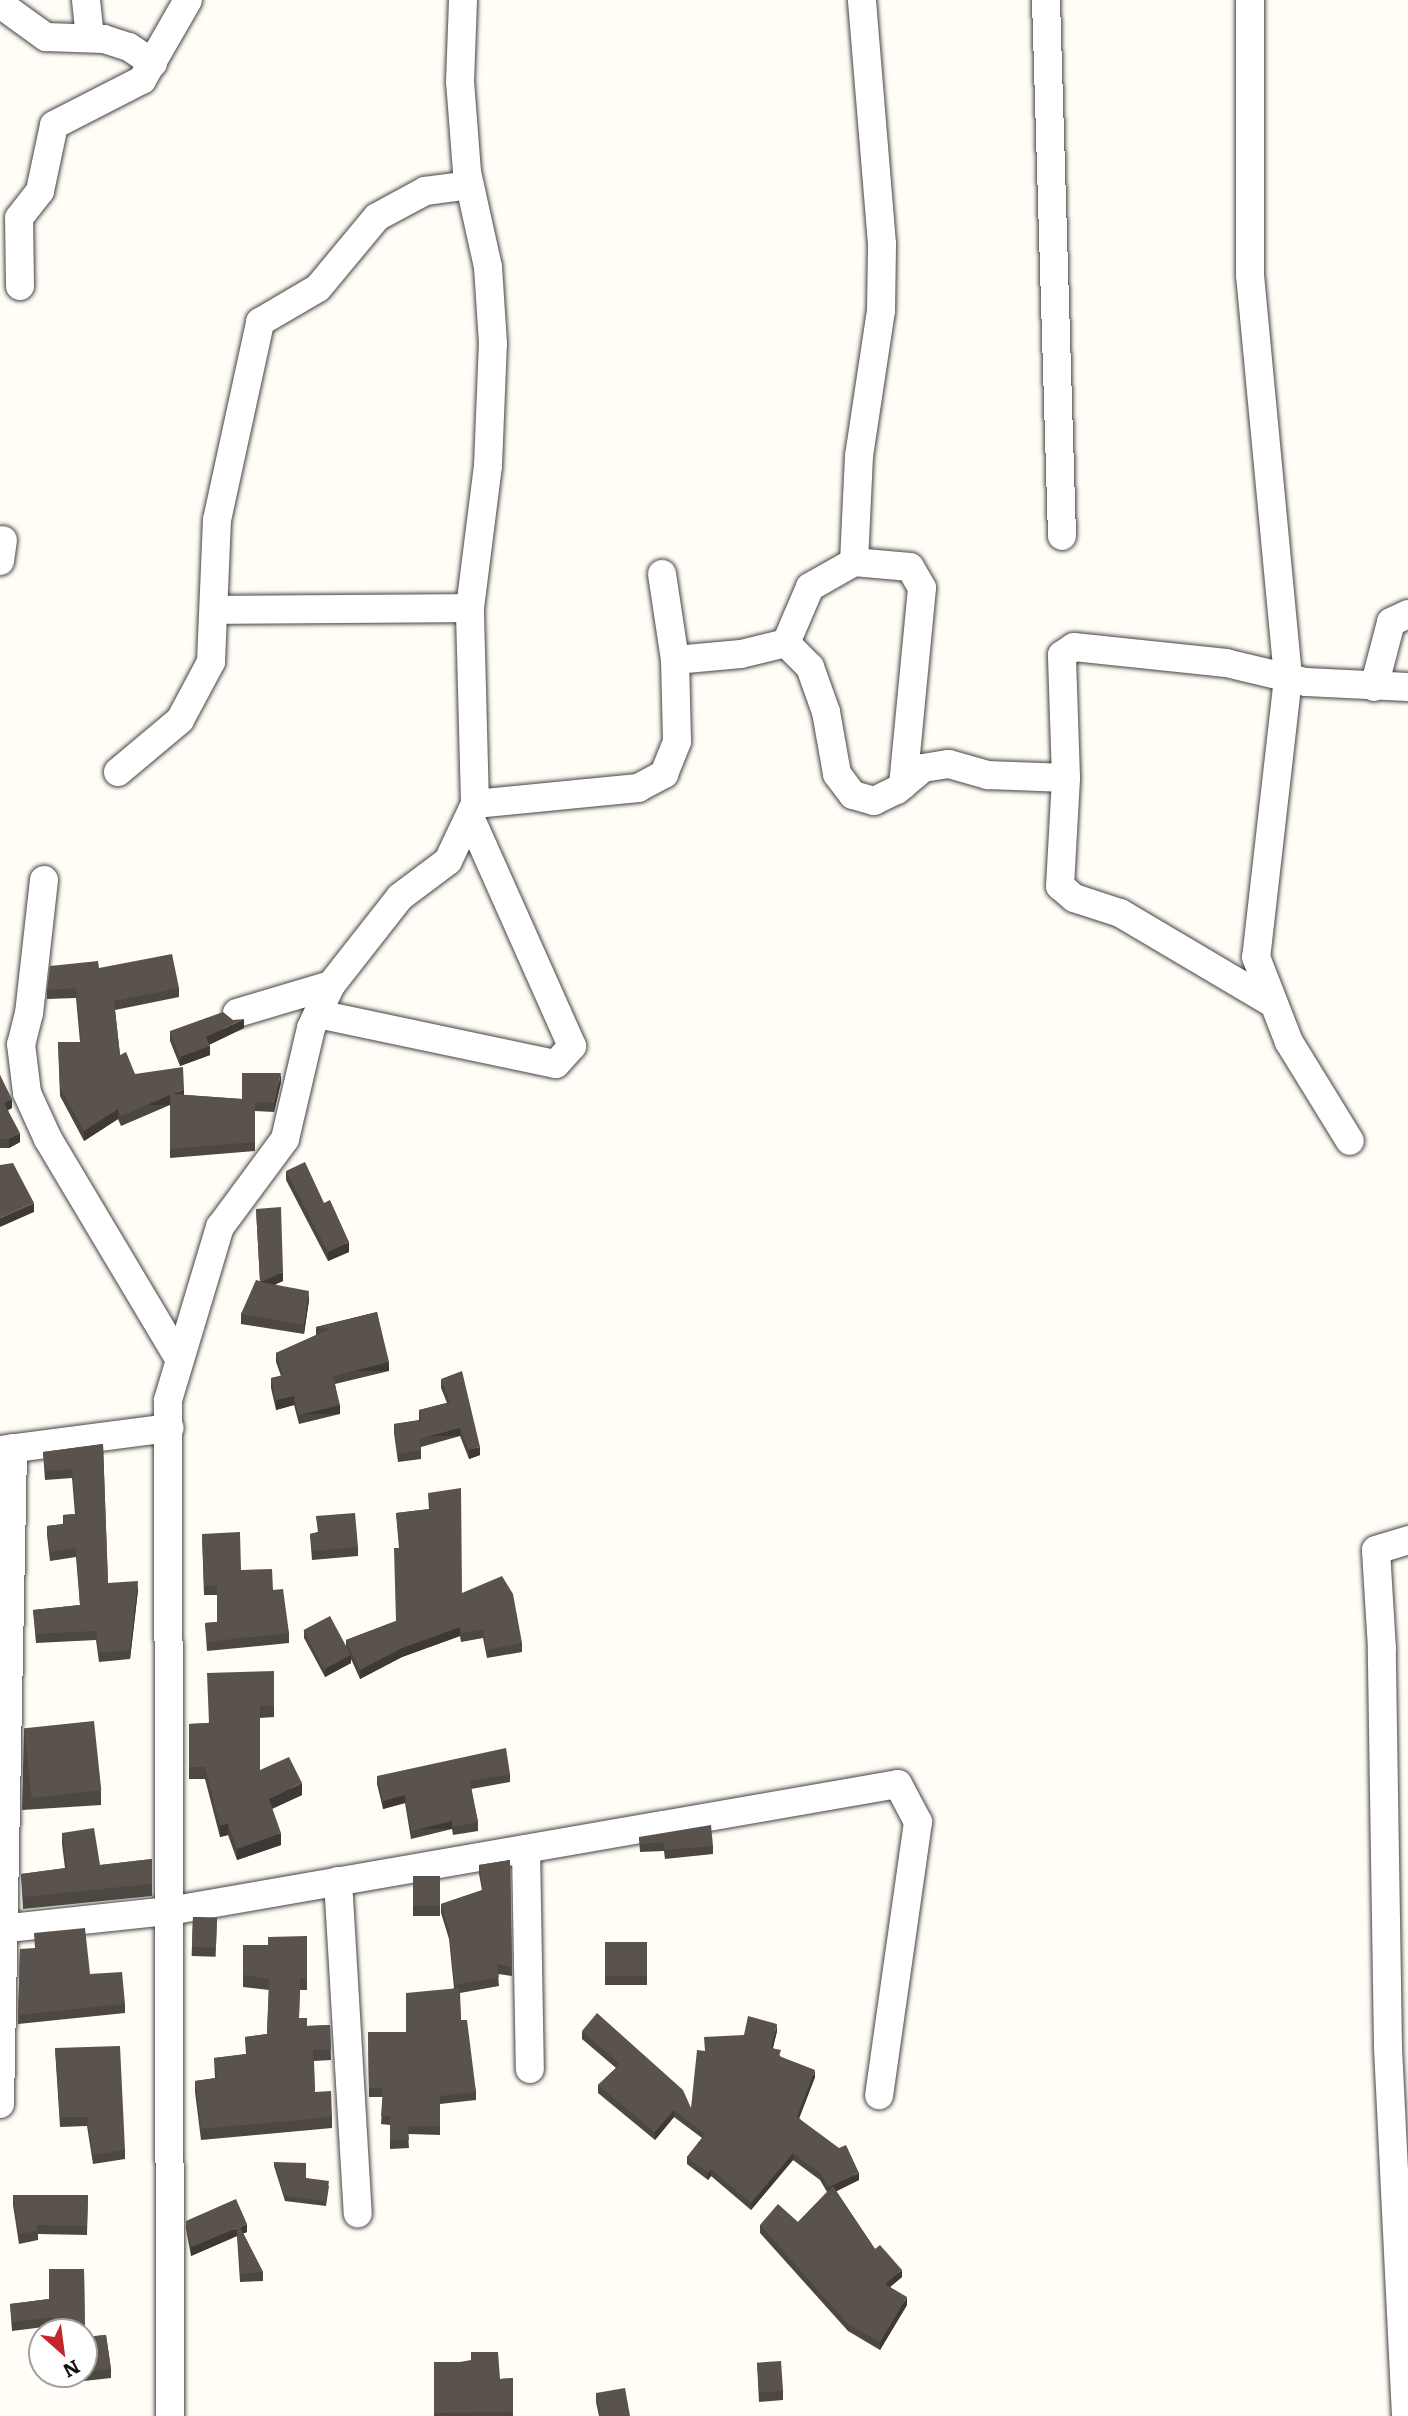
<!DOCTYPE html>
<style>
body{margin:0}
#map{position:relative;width:1408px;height:2416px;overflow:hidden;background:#fffdf5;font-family:Literata,serif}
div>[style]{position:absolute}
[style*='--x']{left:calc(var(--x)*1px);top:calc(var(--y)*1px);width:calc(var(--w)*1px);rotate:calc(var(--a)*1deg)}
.roads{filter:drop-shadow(0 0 2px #444) drop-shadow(0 0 2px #444)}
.minor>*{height:28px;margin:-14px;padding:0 14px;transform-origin:14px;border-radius:14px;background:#fff}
.wall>*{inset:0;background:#4d4742;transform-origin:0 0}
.shaded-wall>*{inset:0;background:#3f3936;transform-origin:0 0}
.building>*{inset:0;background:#5a524d;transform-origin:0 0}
span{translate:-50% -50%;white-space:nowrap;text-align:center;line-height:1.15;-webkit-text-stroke:7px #fff;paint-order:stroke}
.north{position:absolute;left:28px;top:2318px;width:70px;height:70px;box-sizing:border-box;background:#fff;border:2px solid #a0a0a0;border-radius:50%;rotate:152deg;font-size:19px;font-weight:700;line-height:28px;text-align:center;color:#111}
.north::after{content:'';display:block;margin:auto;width:24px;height:32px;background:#c4262e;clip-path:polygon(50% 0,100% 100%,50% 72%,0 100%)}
</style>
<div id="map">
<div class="roads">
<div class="minor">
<i style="--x:86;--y:0;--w:38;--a:84"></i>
<i style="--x:1046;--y:0;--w:536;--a:88.29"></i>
<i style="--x:1250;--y:0;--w:275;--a:90"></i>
<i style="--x:1250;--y:275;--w:405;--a:84.6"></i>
<i style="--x:1288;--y:678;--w:281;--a:96.5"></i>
<i style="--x:1256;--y:957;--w:91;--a:68.8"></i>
<i style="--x:1289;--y:1042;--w:116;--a:58.4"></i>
<i style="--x:0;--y:4;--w:57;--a:35.7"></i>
<i style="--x:46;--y:37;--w:58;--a:2"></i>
<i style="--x:104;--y:39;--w:26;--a:18"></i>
<i style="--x:129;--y:47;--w:29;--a:34"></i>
<i style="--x:20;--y:286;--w:68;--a:-90.8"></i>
<i style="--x:19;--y:218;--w:34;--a:-52"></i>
<i style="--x:40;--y:191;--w:67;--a:-78"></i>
<i style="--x:54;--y:125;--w:99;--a:-27.1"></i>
<i style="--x:142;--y:80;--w:92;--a:-60.1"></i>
<i style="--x:0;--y:561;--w:21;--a:-82"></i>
<i style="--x:854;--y:562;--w:56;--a:5.1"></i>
<i style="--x:910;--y:567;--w:24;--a:60"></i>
<i style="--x:922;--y:588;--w:198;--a:95.5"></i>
<i style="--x:662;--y:574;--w:87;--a:81.4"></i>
<i style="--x:214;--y:610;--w:256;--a:-0.4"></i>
<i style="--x:786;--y:643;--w:34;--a:45"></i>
<i style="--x:810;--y:667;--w:48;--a:70.4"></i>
<i style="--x:826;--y:712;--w:63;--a:79.9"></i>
<i style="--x:837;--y:774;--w:26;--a:53"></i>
<i style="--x:853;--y:795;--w:22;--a:16"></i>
<i style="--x:874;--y:801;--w:25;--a:-26"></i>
<i style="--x:897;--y:790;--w:34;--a:-40"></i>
<i style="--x:923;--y:768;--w:26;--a:-9"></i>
<i style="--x:949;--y:764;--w:41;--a:15.8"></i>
<i style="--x:988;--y:775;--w:78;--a:2.2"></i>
<i style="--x:1374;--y:687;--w:67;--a:-75.3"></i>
<i style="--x:1391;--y:622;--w:19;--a:-25"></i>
<i style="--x:118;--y:772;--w:81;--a:-40"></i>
<i style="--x:180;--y:720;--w:66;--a:-61.9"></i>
<i style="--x:211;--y:662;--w:142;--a:-87.6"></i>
<i style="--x:217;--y:520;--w:203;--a:-77.7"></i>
<i style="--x:260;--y:322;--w:67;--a:-30.4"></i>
<i style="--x:318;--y:288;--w:92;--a:-50.3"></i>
<i style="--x:377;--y:217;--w:55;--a:-28.4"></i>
<i style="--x:425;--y:191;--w:45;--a:-7.6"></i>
<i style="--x:475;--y:804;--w:164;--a:-5.6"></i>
<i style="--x:638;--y:788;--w:30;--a:-28"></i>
<i style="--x:664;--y:774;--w:35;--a:-68"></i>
<i style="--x:677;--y:741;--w:81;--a:-91.4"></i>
<i style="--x:675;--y:660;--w:66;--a:-5.2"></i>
<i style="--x:741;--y:654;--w:46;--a:-13.7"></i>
<i style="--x:786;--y:643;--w:61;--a:-66.8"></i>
<i style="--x:810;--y:587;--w:51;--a:-29.6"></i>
<i style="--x:854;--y:562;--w:106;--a:-87.3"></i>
<i style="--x:859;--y:456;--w:147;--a:-81.4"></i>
<i style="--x:881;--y:311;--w:67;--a:-89.1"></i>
<i style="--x:882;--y:244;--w:245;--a:-94.7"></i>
<i style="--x:44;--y:880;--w:134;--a:96.4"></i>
<i style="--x:29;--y:1013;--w:32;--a:104"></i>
<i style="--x:21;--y:1044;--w:49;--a:83"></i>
<i style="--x:27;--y:1093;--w:51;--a:65.5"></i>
<i style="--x:48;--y:1139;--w:254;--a:59.2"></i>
<i style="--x:1274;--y:1004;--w:179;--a:-149.4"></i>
<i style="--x:1120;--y:913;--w:48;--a:-161.9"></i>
<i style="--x:1074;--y:898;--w:18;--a:-139"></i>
<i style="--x:1060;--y:886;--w:108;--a:-86.8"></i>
<i style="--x:1066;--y:778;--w:123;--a:-91.9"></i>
<i style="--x:1062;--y:655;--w:14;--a:-34"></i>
<i style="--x:1074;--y:647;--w:153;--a:6"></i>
<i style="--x:1226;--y:663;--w:82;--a:13.4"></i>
<i style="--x:1306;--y:682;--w:102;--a:2.8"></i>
<i style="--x:237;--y:1013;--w:98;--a:-16.6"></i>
<i style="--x:318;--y:1014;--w:243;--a:11.9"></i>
<i style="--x:556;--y:1064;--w:24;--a:-48"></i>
<i style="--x:572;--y:1046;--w:251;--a:-114"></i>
<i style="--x:0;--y:1450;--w:171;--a:-7.4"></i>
<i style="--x:526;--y:1849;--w:220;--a:89"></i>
<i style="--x:338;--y:1881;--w:333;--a:86.6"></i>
<i style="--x:0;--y:1929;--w:170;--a:-6.1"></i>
<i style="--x:169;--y:1911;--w:740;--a:-9.88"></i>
<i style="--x:898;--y:1784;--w:43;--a:62.2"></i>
<i style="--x:918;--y:1822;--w:276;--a:98.1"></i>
<i style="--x:0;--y:2104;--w:656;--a:-88.86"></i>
<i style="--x:170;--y:2416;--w:1016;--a:-90.11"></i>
<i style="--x:168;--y:1400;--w:181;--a:-73.3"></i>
<i style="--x:220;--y:1227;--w:109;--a:-53.5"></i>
<i style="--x:285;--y:1139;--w:114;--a:-76.8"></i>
<i style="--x:311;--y:1028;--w:47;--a:-65.1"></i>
<i style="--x:331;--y:985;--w:112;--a:-51.9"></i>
<i style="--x:400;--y:897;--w:60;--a:-36.9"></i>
<i style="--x:448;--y:861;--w:63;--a:-64.7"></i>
<i style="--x:475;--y:804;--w:196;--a:-91.5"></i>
<i style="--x:470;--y:608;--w:143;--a:-82.8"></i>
<i style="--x:488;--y:466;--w:122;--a:-87.7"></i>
<i style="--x:493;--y:344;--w:77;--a:-93.7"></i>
<i style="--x:488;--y:267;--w:97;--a:-102.5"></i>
<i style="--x:467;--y:172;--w:90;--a:-94.4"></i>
<i style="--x:460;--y:82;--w:82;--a:-87.9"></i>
<i style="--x:1406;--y:2416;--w:369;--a:-92.8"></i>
<i style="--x:1388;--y:2047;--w:398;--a:-90.9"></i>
<i style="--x:1382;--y:1649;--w:99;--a:-93.5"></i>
<i style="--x:1376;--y:1550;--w:34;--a:-17"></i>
</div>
</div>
<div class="wall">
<i style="clip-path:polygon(99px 968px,179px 988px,179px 997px,115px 1010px,120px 1055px,135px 1074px,184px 1095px,242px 1099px,281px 1082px,274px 1112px,255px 1111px,255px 1151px,170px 1158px,170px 1105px,121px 1126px,118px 1119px,84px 1141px,60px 1096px,58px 1042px,80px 1042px,76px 998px,47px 999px,47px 990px)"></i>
<i style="clip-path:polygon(244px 1028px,209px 1045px,210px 1055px,180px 1066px,170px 1041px,170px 1031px)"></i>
<i style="clip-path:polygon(0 1075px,12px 1108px,8px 1110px,20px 1142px,9px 1148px,0 1148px)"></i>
<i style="clip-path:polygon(286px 1171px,324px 1203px,349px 1252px,328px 1261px,286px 1180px)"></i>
<i style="clip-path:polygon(256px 1209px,283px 1281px,275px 1284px,309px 1300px,304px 1334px,241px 1324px,241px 1314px,260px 1281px)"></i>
<i style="clip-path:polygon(377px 1312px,389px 1371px,335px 1384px,340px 1414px,299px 1424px,294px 1405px,276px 1410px,271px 1388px,271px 1378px,281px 1376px,276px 1362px,276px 1353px,316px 1335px,316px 1327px)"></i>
<i style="clip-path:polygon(441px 1379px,480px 1455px,469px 1459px,460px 1436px,421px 1447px,421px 1459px,398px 1462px,394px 1433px,394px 1424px,419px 1420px,419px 1410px,447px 1403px,441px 1388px)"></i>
<i style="clip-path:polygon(103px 1444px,108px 1583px,138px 1590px,130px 1659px,99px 1662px,96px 1640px,36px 1643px,33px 1610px,80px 1605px,76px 1557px,50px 1561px,47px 1535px,47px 1526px,63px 1524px,63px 1515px,75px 1514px,72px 1478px,45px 1480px,43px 1452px)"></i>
<i style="clip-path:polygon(428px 1493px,462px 1593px,522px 1643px,522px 1652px,487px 1658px,483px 1638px,461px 1642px,460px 1636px,402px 1657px,360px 1679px,351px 1659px,351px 1663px,325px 1677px,304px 1638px,304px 1630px,346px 1647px,346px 1640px,396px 1621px,399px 1548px,396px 1513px,429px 1509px)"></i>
<i style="clip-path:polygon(316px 1516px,358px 1547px,358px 1556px,312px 1560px,310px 1534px,318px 1532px)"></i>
<i style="clip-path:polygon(202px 1534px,241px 1570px,273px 1590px,289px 1633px,289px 1643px,207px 1651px,205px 1623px,217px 1622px,217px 1595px,204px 1595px)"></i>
<i style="clip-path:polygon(274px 1671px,274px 1717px,260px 1718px,260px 1770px,302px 1795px,272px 1809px,281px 1845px,237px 1860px,228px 1835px,220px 1837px,205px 1779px,189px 1779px,189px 1724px,208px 1723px)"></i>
<i style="clip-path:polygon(24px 1728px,101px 1791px,101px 1805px,22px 1810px)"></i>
<i style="clip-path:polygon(510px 1774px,510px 1782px,471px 1789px,478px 1822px,478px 1831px,453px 1835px,452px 1829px,411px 1839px,405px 1803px,383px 1809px,377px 1784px,377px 1776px)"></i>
<i style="clip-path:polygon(62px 1833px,100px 1865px,152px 1859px,152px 1896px,23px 1909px,21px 1874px,65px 1868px,62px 1844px)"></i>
<i style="clip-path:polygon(639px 1837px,713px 1846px,713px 1854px,665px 1859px,664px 1851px,640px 1852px)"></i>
<i style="clip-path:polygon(510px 1860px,512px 1976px,498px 1974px,499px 1986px,460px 1993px,461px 2020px,476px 2092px,476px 2100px,440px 2104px,440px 2135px,408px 2134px,409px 2148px,390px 2149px,390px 2125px,381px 2124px,383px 2097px,369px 2097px,368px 2032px,406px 2032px,454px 1988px,449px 1939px,441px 1913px,441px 1904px,482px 1890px,479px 1874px,479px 1865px)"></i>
<i style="left:413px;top:1876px;width:27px;height:40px"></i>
<i style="left:193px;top:1917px;width:24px;height:39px;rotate:2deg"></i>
<i style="clip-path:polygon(307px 1936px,307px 1990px,300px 1990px,299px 2018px,307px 2026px,330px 2025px,331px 2060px,314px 2061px,315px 2092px,332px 2117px,332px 2128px,201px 2140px,195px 2092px,195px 2081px,215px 2078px,214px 2058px,246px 2054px,245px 2037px,267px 2034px,269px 1990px,243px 1987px,243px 1945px,268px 1945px)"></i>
<i style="left:605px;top:1942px;width:42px;height:43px"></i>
<i style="clip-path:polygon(20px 1949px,90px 1974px,125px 2004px,125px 2013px,18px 2024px)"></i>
<i style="clip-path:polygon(582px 2031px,691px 2108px,744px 2035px,777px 2031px,773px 2048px,781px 2057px,815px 2077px,799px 2118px,859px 2180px,836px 2191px,875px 2249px,902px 2277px,890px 2287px,907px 2305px,880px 2350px,848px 2331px,760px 2233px,760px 2225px,798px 2222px,827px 2192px,820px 2180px,793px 2160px,751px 2210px,711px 2176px,708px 2180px,687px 2164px,687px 2157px,702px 2138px,674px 2117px,655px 2140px,598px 2093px,598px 2085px,616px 2068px,582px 2039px)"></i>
<i style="clip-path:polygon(55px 2048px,125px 2150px,125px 2159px,93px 2164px,87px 2126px,60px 2127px)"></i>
<i style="clip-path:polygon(274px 2162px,306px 2178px,329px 2186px,326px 2206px,285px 2201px,274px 2166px)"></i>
<i style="clip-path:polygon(13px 2195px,88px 2195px,87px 2235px,38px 2234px,38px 2240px,19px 2244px,13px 2205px)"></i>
<i style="clip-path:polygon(186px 2221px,247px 2232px,243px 2233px,263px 2272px,263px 2281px,240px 2282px,237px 2236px,191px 2256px,186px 2229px)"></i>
<i style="clip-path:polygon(49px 2269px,84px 2269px,85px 2337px,106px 2335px,111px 2369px,111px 2378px,57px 2384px,56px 2374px,84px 2374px,84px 2332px,52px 2332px,52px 2326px,12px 2331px,10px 2304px,49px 2299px)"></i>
<i style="clip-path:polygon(434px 2362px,500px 2379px,513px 2378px,513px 2416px,434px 2416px)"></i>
<i style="clip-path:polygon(757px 2362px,783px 2391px,783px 2400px,759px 2402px)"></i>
<i style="clip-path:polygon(596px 2393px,630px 2416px,599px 2416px,596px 2402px)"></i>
</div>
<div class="shaded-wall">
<i style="clip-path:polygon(244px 1019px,244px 1028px,206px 1046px,206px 1037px)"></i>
<i style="clip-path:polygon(210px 1046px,210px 1055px,180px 1066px,180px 1057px)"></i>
<i style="clip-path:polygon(281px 1073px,281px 1082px,274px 1112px,274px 1103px)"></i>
<i style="clip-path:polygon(184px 1089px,184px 1099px,174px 1094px)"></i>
<i style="left:170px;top:1095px;width:10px;height:53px;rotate:90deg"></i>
<i style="clip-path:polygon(12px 1099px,12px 1108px,4px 1112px,4px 1103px)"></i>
<i style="clip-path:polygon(118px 1109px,118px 1119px,84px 1141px,84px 1131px)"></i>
<i style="clip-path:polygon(20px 1133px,20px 1142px,9px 1148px,9px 1139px)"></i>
<i style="clip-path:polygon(34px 1203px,34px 1212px,0 1227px,0 1218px)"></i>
<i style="clip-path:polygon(349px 1242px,349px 1252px,328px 1261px,328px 1252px)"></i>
<i style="clip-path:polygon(283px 1272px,283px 1281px,261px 1291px,261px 1282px)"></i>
<i style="clip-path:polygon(309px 1291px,309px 1300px,304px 1334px,304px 1325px)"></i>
<i style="left:389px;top:1362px;width:9px;height:58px;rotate:90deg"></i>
<i style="clip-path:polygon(294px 1396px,294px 1405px,276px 1410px,276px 1400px)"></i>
<i style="left:340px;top:1405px;width:9px;height:42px;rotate:90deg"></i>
<i style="left:460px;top:1428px;width:8px;height:42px;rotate:90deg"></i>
<i style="clip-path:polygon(480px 1447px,480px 1455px,469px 1459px,469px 1450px)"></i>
<i style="clip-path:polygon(138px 1581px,138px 1590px,130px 1659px,130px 1650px)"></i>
<i style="clip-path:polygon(460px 1627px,460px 1636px,402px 1657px,360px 1679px,360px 1670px,402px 1648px)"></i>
<i style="clip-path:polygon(351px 1655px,351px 1663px,325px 1677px,325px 1669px)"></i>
<i style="clip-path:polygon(302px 1783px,302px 1795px,269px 1810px,269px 1799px)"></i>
<i style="clip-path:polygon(405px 1795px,405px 1803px,383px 1809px,383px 1801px)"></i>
<i style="left:452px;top:1821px;width:8px;height:42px;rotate:90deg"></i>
<i style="clip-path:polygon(228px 1824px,228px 1835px,220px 1837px,220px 1825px)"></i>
<i style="clip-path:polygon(281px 1833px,281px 1845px,237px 1860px,237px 1849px)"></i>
<i style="clip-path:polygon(777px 2024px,777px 2031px,771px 2055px,771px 2048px)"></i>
<i style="clip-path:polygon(815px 2070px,815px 2077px,797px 2124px,797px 2117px)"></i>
<i style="clip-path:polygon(674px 2110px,674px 2117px,655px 2140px,655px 2132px)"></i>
<i style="clip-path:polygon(793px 2153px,793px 2160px,751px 2210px,751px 2203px)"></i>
<i style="clip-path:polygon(711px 2169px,711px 2176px,708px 2180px,708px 2173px)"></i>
<i style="clip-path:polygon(859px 2173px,859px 2180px,829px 2195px,829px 2187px)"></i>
<i style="clip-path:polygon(247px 2224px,247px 2232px,240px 2235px,240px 2227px)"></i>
<i style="clip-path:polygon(237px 2228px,237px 2236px,191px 2256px,191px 2247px)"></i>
<i style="clip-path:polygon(902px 2270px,902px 2277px,885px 2291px,885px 2284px)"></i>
<i style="clip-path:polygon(907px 2297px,907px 2305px,880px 2350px,880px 2342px)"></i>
</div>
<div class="building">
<i style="clip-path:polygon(172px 954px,179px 988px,114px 1001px,120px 1055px,126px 1052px,135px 1074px,183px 1067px,184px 1089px,174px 1094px,242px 1099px,242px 1073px,281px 1073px,274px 1103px,255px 1102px,255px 1142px,170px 1149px,170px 1095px,121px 1116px,118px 1109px,84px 1131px,60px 1087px,58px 1042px,81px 1042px,76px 988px,47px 990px,50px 966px,98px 961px,99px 968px)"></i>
<i style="clip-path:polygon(223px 1012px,233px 1020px,244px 1019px,206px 1037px,210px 1046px,180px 1057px,170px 1031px)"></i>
<i style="clip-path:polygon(0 1075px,12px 1099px,4px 1103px,20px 1133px,9px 1139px,0 1139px)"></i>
<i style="clip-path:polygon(305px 1162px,324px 1203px,330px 1200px,349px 1242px,328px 1252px,286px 1171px)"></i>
<i style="clip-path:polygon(13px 1163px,34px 1203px,0 1218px,0 1165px)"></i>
<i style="clip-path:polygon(281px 1207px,283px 1272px,261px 1282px,309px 1291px,304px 1325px,241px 1314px,256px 1280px,260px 1281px,256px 1209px)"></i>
<i style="clip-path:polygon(377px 1312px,389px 1362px,333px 1376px,340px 1405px,299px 1415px,294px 1396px,276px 1400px,271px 1378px,283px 1375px,276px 1353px,330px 1329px,316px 1327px)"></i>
<i style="clip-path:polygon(462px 1371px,480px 1447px,469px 1450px,460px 1428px,419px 1439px,421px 1450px,398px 1454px,394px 1424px,422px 1420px,419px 1410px,450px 1402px,441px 1379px)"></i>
<i style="clip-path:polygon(103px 1444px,108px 1583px,138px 1581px,130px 1650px,99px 1653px,96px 1631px,36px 1634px,33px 1610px,80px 1605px,76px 1548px,50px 1552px,47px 1526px,64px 1524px,63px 1515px,76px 1514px,72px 1469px,45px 1471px,43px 1452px)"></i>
<i style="clip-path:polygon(461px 1488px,462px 1593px,502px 1576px,513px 1594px,522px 1643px,487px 1650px,483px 1629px,461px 1633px,460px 1627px,402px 1648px,360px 1670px,346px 1640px,396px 1621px,394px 1548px,400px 1548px,396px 1513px,431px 1509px,428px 1493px)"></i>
<i style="clip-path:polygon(355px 1513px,358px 1547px,312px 1551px,310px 1534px,319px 1532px,316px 1516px)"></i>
<i style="clip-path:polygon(240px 1532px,241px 1570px,272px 1569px,273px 1590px,283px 1589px,289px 1633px,207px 1642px,205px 1623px,217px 1622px,217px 1585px,204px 1586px,202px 1534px)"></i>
<i style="left:330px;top:1616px;width:44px;height:30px;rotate:62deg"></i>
<i style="clip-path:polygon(274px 1671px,274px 1706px,260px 1706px,260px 1770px,289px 1757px,302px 1783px,269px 1799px,281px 1833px,237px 1849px,228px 1824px,220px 1825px,205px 1767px,189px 1767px,189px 1724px,209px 1723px,207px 1673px)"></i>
<i style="left:94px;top:1721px;width:70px;height:70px;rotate:84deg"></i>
<i style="clip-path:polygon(506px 1748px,510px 1774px,470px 1781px,478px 1822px,453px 1827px,452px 1821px,411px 1831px,405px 1795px,383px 1801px,377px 1776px)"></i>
<i style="clip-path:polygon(711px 1825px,713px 1846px,665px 1850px,664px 1842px,640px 1844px,639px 1837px)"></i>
<i style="clip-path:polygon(94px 1828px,100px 1865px,152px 1859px,152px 1884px,23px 1897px,21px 1874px,67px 1868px,62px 1833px)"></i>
<i style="clip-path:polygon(510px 1860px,512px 1967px,497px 1964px,499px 1977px,455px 1985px,449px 1930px,441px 1904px,483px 1890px,479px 1865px)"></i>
<i style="left:413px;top:1876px;width:27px;height:30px"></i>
<i style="left:193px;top:1917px;width:24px;height:30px;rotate:2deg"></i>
<i style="clip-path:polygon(85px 1928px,90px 1974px,122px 1972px,125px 2004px,18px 2015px,20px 1949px,35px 1948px,34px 1933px)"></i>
<i style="clip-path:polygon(307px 1936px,307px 1979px,300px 1979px,299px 2018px,307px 2018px,307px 2026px,330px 2025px,331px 2049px,313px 2050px,315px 2092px,331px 2091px,332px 2117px,201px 2129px,195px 2081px,217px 2078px,214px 2058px,247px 2054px,245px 2037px,267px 2034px,269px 1979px,243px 1975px,243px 1945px,268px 1945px,268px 1937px)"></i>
<i style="left:605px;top:1942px;width:42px;height:34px"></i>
<i style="clip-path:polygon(459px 1988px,461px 2020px,467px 2020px,476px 2092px,440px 2096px,440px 2126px,408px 2126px,409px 2140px,390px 2140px,390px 2116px,381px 2116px,383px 2088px,369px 2088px,368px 2032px,406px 2032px,406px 1993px)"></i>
<i style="clip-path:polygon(597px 2013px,683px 2090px,691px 2108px,697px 2050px,705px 2051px,704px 2037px,744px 2035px,748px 2016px,777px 2024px,771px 2048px,781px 2050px,779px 2056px,815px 2070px,797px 2117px,839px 2148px,846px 2145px,859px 2173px,829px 2187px,820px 2173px,793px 2153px,751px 2203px,711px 2169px,708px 2173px,687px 2157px,705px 2134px,674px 2110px,655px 2132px,598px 2085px,620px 2064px,582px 2031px)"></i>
<i style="clip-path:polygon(120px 2046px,125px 2150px,93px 2155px,87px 2117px,60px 2117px,55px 2048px)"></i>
<i style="clip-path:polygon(274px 2162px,306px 2163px,306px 2178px,329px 2181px,326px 2201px,285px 2196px)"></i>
<i style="clip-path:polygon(833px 2186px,875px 2249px,880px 2245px,902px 2270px,885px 2284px,907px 2297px,880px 2342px,848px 2324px,760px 2225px,778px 2204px,798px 2222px)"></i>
<i style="clip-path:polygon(13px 2195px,88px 2195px,87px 2226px,37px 2225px,38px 2231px,19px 2234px)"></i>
<i style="clip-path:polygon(236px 2199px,247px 2224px,240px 2227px,263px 2272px,240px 2274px,237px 2228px,191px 2247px,186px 2221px)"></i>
<i style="clip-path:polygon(49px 2269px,84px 2269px,85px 2337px,106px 2335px,111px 2369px,84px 2372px,84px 2332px,53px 2332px,52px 2317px,12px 2322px,10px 2304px,49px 2299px)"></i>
<i style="clip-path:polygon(471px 2352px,498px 2352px,500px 2379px,513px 2378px,513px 2412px,434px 2413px,434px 2362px,460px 2362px,471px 2360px)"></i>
<i style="left:781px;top:2361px;width:30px;height:24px;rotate:86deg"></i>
<i style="clip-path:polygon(625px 2388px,630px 2416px,601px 2416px,596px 2393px)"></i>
</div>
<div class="north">N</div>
</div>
